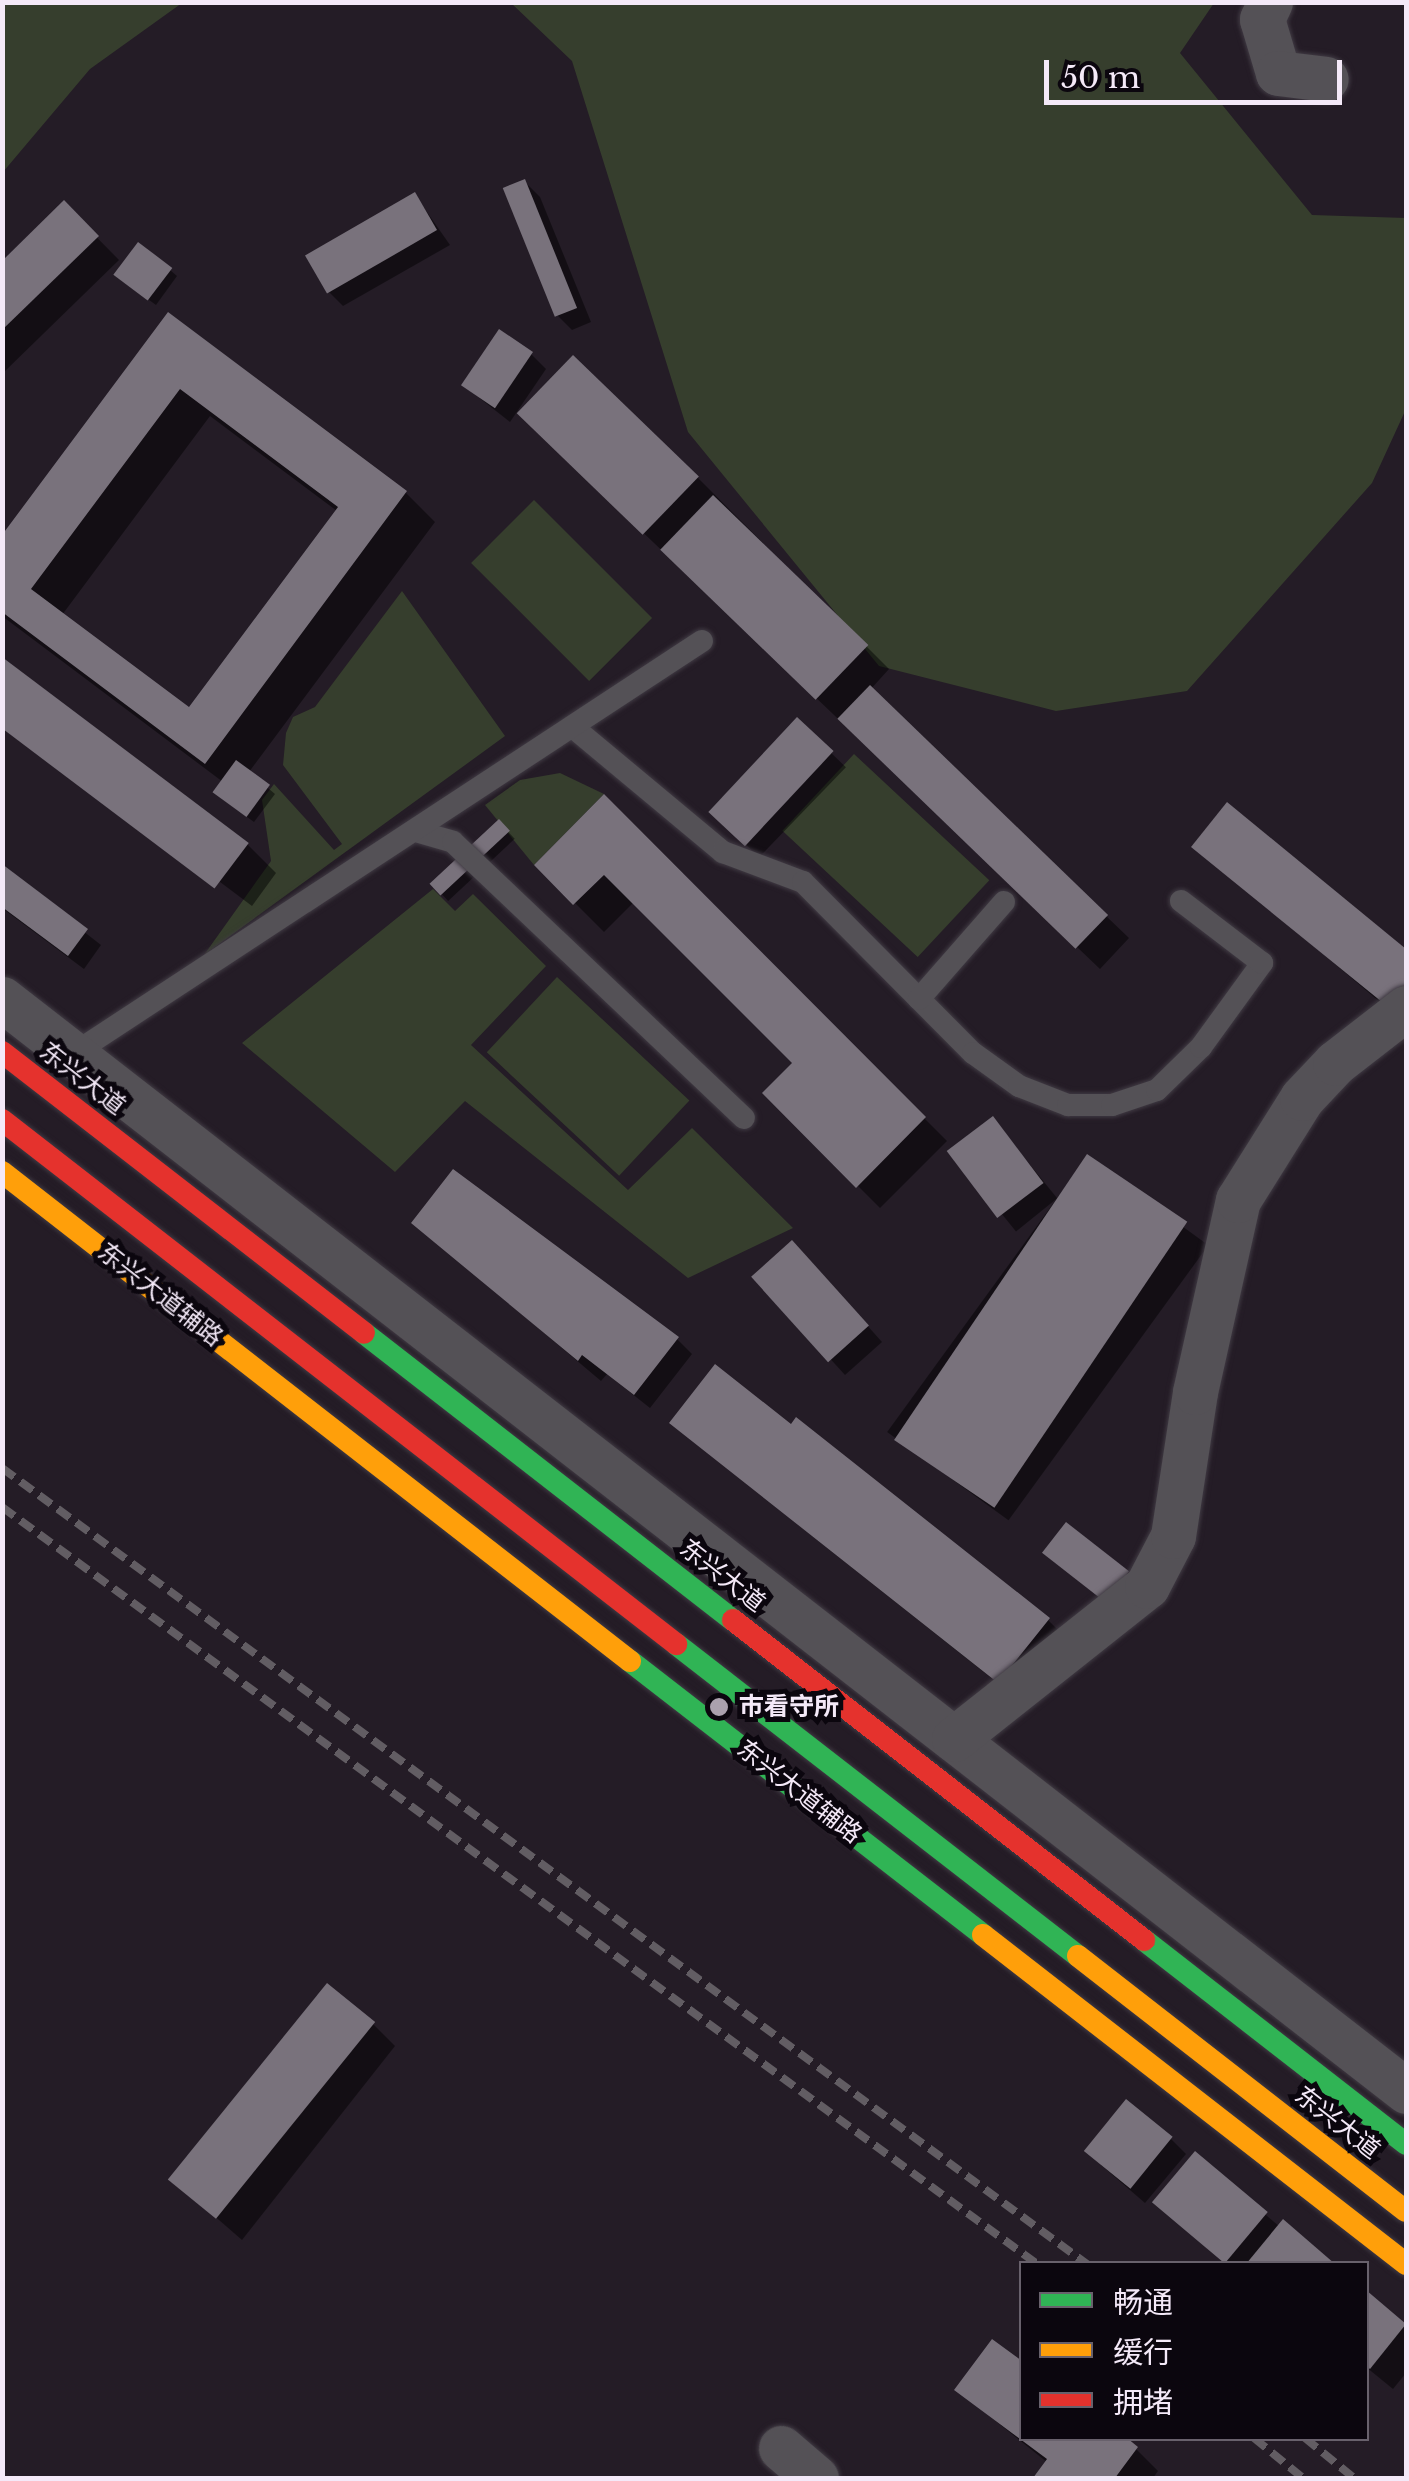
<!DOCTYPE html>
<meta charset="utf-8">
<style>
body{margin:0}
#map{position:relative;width:1409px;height:2481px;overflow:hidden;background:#241c26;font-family:"Libre Baskerville","Noto Sans SC",serif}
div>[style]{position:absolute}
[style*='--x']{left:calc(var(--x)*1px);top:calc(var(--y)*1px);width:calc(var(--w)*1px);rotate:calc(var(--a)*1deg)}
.green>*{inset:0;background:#363e2d;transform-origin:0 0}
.shadow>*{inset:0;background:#0007;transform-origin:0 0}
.building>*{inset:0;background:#79727c;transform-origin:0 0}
.roads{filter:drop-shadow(0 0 2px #403a43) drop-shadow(0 0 2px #403a43)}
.lane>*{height:22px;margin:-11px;padding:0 11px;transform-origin:11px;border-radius:11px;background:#545156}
.street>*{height:45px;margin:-22.5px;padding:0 22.5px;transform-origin:22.5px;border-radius:22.5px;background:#545156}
.fast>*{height:22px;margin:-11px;padding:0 11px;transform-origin:11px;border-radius:11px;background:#30b455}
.slow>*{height:22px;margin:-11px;padding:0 11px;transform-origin:11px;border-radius:11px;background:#ff9f0a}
.jam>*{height:22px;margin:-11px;padding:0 11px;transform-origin:11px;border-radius:11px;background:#e5322d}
.rail>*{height:8px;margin-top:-4px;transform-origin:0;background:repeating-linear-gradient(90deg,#625d63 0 15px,transparent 0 23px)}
.dots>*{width:28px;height:28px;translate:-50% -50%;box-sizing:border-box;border:5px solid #0b060e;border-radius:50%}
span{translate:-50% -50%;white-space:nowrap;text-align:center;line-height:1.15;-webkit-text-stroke:10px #0b060e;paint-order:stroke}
.street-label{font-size:25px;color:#f4e9f8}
.poi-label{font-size:25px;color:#f4e9f8;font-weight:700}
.left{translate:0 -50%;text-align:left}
.frame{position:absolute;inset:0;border:5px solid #f4e9f8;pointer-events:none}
.legend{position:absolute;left:1019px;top:2261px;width:350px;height:180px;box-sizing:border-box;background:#0b060e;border:2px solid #68616c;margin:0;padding:12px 18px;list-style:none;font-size:30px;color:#f4e9f8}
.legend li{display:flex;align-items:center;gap:20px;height:50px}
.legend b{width:50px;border:2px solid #68616c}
.scale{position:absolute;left:1044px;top:60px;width:298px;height:45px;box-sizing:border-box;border:5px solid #f4e9f8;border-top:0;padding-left:12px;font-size:30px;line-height:35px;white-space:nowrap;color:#f4e9f8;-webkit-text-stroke:8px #0b060e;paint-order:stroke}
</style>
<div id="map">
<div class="green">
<i style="clip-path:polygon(3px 2px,182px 2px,182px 3px,90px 69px,3px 172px)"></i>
<i style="clip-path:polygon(511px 3px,1214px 3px,1180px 53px,1312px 215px,1406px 218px,1406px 409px,1372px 483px,1187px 691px,1056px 711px,879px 666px,688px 432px,572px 61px)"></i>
<i style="left:534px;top:500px;width:167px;height:89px;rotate:45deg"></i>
<i style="clip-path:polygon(402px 591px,505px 736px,204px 955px,271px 861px,262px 800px,274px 784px,334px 850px,342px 844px,283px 765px,286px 733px,293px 717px,315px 707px)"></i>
<i style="left:854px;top:754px;width:185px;height:105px;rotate:43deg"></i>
<i style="clip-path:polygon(560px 773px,604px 794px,534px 865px,485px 805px,520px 780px)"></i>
<i style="clip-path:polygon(433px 889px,455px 911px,473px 894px,546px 966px,471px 1045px,628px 1190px,692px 1128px,793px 1228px,688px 1278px,465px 1101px,395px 1172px,242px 1043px)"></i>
<i style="left:557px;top:977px;width:181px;height:103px;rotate:43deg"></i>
</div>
<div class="shadow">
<i style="clip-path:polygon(525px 182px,540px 197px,591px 322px,572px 330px,557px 315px)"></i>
<i style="clip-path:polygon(415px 195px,450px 245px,343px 306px,328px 291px)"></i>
<i style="clip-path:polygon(64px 204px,119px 260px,2px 374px,2px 264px)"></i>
<i style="clip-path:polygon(170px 270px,177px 276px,156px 305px,123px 281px)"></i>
<i style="clip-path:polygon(evenodd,169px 315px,406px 493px,435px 522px,249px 772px,275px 794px,254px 822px,222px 799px,223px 782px,2px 616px,2px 539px,169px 315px,210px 416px,337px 511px,189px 711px,62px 615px,210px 416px)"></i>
<i style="clip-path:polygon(531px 354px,546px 369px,510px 422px,463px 385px)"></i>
<i style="clip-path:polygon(542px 436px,698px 478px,889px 669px,870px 690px,1129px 938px,1100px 969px)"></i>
<i style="clip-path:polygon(2px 660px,247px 844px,276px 873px,252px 906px,2px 718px)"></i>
<i style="left:797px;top:720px;width:68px;height:125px;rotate:44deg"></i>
<i style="clip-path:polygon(604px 798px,947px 1141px,880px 1208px,765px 1093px,795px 1063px,634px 902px,604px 932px,537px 865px)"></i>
<i style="clip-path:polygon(1227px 806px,1406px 952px,1406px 1024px,1195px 846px)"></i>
<i style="left:499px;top:822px;width:23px;height:91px;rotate:47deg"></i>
<i style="clip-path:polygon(2px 868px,101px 945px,84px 969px,2px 908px)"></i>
<i style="left:993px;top:1119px;width:102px;height:53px;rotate:51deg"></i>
<i style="left:1087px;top:1157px;width:150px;height:340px;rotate:36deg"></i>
<i style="clip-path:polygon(414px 1223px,677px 1339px,692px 1354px,650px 1408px,607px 1374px,601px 1381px)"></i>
<i style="clip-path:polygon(807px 1258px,882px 1342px,845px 1375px,755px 1276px)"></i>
<i style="clip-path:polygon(797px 1524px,1048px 1620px,1063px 1635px,1014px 1696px)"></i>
<i style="clip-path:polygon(373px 2024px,395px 2046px,242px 2240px,173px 2180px)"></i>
<i style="clip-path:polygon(1171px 2139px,1186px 2154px,1145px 2203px,1101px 2165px)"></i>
<i style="clip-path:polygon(1195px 2154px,1280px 2227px,1331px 2264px,1226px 2264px)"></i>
<i style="clip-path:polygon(1366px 2293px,1406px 2328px,1406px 2373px,1393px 2389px,1366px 2367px)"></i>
<i style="clip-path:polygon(957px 2390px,1022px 2438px,1136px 2449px,1158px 2471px,1153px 2478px,1036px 2478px,1048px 2463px)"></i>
</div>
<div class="building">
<i style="left:525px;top:179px;width:139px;height:24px;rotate:68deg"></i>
<i style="left:415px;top:192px;width:44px;height:127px;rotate:60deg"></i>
<i style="clip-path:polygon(64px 200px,99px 236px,2px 330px,2px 261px)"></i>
<i style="left:138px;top:242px;width:43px;height:41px;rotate:37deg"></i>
<i style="clip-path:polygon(evenodd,168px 312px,407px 491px,205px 764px,2px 612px,2px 535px,168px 312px,180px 389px,338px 507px,189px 707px,31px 589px,180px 389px)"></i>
<i style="left:499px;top:329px;width:41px;height:68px;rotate:34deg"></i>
<i style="left:573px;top:355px;width:175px;height:81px;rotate:44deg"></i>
<i style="left:713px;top:495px;width:216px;height:76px;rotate:44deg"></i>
<i style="left:2px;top:657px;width:309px;height:57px;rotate:37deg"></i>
<i style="left:870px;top:685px;width:331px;height:47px;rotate:44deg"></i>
<i style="left:797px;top:717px;width:50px;height:130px;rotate:43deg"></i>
<i style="left:236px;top:760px;width:42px;height:40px;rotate:36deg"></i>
<i style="clip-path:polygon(604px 794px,926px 1117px,856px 1188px,762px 1093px,792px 1063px,604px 875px,573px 905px,534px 865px)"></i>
<i style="clip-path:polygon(1227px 802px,1406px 949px,1406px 994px,1393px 1011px,1191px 847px)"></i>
<i style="left:499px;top:819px;width:16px;height:95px;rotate:47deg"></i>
<i style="clip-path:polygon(2px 864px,88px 929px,68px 956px,2px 907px)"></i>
<i style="left:993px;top:1116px;width:84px;height:58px;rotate:53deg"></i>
<i style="left:1087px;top:1154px;width:121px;height:345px;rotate:34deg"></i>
<i style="clip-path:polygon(453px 1169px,679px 1337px,634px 1395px,582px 1355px,578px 1361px,411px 1223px)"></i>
<i style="left:792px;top:1240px;width:115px;height:55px;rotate:48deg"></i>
<i style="clip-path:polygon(715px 1364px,791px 1424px,796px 1417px,1050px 1618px,998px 1683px,669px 1423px)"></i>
<i style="left:1066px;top:1522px;width:80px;height:39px;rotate:38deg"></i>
<i style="left:327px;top:1983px;width:62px;height:253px;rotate:39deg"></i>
<i style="left:1126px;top:2099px;width:60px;height:67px;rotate:39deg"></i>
<i style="left:1195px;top:2151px;width:95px;height:67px;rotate:40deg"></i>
<i style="clip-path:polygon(1283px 2219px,1335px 2264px,1246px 2264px)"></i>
<i style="clip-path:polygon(1366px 2290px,1406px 2324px,1370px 2369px,1366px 2366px)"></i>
<i style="clip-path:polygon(992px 2339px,1022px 2361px,1022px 2438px,1127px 2438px,1138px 2447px,1115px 2478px,1033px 2478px,1047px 2459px,954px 2390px)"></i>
</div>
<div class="roads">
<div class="lane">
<i style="--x:574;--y:728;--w:194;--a:39.8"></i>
<i style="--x:723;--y:852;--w:85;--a:20.6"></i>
<i style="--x:803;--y:882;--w:241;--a:45.2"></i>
<i style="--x:973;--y:1053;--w:57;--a:35.7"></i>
<i style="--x:1019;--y:1086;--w:53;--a:21.2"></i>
<i style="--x:1068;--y:1105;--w:44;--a:0"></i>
<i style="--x:1112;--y:1105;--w:47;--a:-18.4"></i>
<i style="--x:1157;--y:1090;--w:62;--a:-44.3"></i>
<i style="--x:1201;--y:1047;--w:104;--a:-54"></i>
<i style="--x:1262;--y:963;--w:102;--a:-142.6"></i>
<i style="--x:419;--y:832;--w:35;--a:16"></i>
<i style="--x:453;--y:842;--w:401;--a:43.5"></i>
<i style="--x:919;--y:999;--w:129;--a:-48.8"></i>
<i style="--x:70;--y:1056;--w:756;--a:-33.29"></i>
</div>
<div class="street">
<i style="--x:1270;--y:2;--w:19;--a:115"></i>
<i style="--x:1262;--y:19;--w:56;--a:73.5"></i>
<i style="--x:1278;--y:73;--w:48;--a:7.1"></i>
<i style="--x:2;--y:999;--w:1779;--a:37.87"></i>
<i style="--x:954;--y:1739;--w:246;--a:-38.4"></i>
<i style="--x:1147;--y:1586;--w:56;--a:-62.5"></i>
<i style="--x:1173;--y:1536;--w:146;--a:-81.3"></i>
<i style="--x:1195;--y:1392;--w:197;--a:-77.4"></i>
<i style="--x:1238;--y:1200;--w:120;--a:-57.9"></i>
<i style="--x:1302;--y:1098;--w:48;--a:-46.7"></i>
<i style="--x:1335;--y:1063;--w:90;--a:-37.8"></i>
<i style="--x:781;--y:2448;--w:46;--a:40.6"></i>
</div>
<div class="fast">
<i style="--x:364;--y:1333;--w:467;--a:37.9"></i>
<i style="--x:676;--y:1644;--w:509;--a:37.82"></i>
<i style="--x:630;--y:1661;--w:447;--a:37.8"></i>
<i style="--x:1144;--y:1940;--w:332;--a:37.9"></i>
</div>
<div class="slow">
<i style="--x:2;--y:1172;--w:796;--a:37.91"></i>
<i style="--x:983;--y:1935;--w:536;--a:37.87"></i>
<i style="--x:1078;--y:1956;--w:415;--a:37.9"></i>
</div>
<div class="jam">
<i style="--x:2;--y:1052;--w:458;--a:37.8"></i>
<i style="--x:2;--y:1120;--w:854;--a:37.86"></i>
<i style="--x:733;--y:1620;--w:521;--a:37.9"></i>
</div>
</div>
<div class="rail">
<i style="--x:2;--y:1468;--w:1346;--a:36.27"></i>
<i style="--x:2;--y:1507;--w:1282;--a:36.18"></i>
<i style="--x:1254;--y:2438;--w:63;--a:39.2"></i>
<i style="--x:1305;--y:2438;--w:63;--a:39.2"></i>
</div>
<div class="dots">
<i style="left:719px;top:1707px;background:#aba1ae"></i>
</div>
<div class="street-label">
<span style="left:82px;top:1079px;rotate:38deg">东兴大道</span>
<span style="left:160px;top:1295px;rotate:38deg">东兴大道辅路</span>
<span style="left:722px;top:1576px;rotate:38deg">东兴大道</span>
<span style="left:799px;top:1792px;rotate:38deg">东兴大道辅路</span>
<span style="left:1337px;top:2123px;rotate:38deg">东兴大道</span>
</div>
<div class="poi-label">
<span class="left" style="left:739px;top:1707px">巿看守所</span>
</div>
<div class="frame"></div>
<ul class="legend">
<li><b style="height:12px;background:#30b455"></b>畅通</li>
<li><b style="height:12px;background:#ff9f0a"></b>缓行</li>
<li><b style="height:12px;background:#e5322d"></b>拥堵</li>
</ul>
<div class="scale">50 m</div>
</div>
